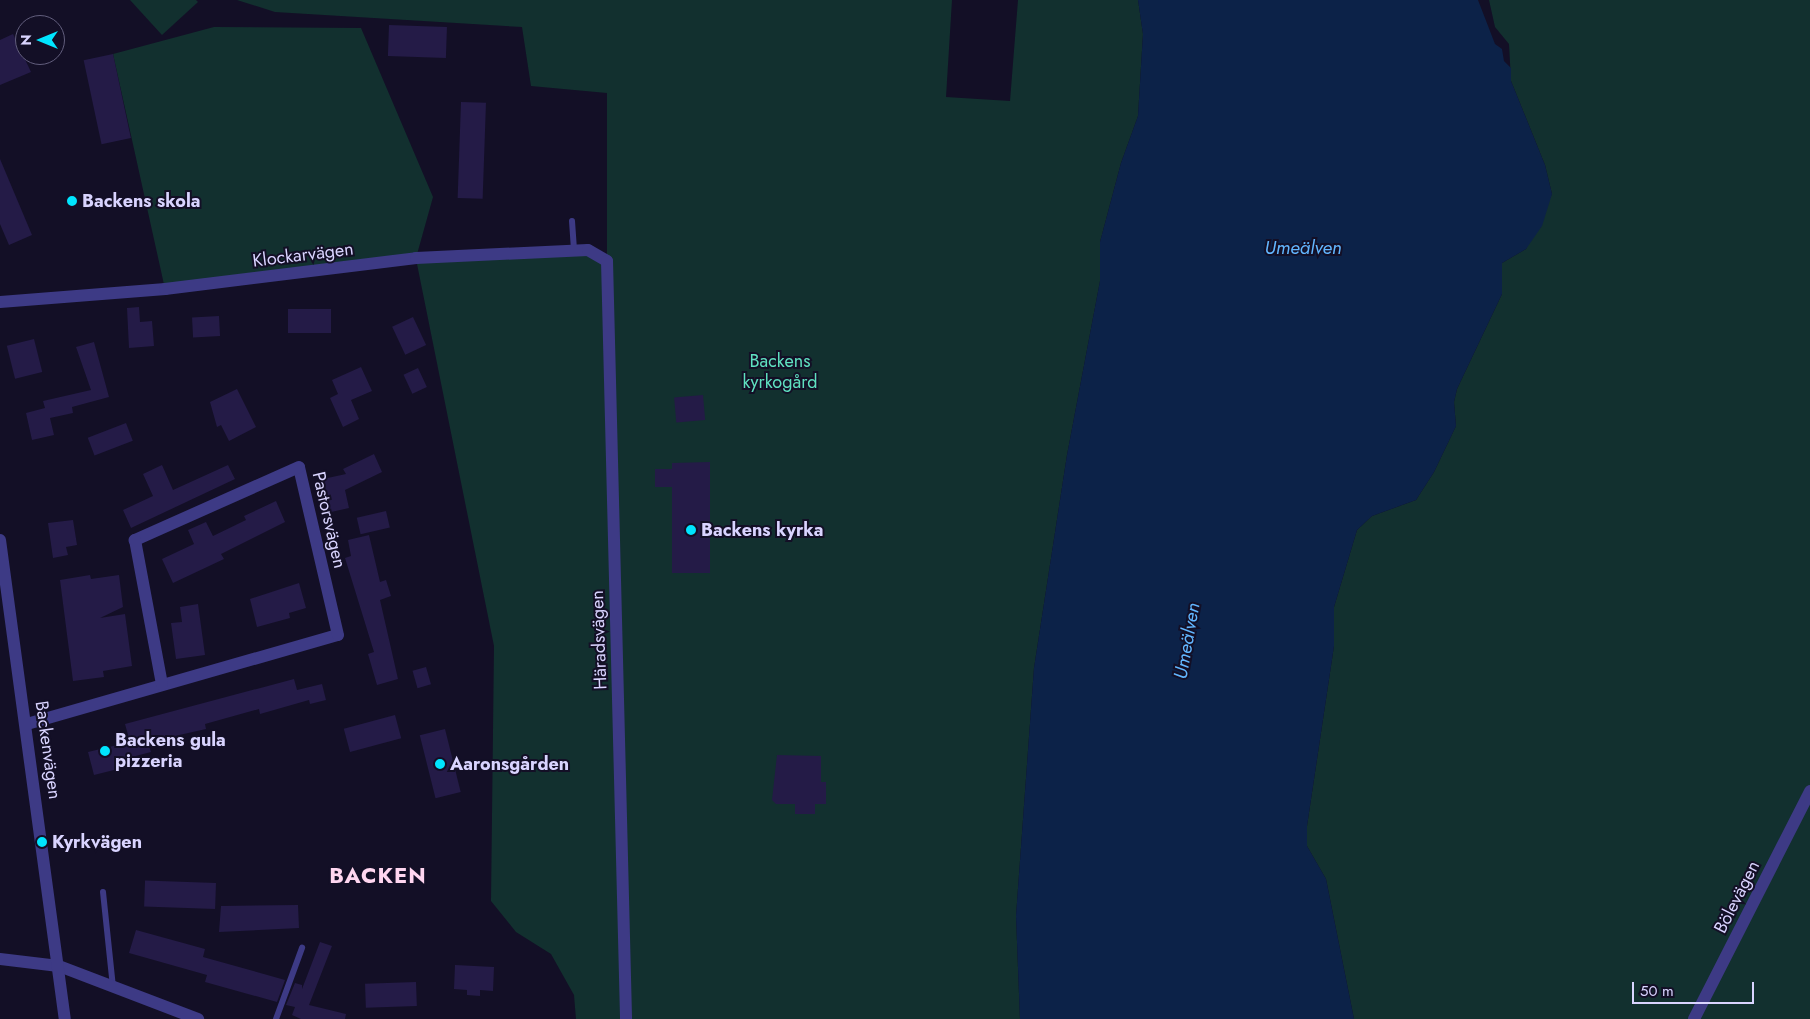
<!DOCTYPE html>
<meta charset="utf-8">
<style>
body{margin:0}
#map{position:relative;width:1810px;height:1019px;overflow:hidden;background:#130f26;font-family:Jost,sans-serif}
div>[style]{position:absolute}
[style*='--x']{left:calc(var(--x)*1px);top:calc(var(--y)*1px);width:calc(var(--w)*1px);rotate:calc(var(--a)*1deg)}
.green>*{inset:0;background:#12302f}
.water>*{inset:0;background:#0c2248}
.building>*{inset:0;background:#241b47;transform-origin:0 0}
.service>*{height:6px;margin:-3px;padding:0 3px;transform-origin:3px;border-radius:3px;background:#3d3a85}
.minor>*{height:12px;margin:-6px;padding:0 6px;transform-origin:6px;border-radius:6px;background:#3d3a85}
.tertiary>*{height:12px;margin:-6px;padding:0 6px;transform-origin:6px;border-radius:6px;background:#3d3a85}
.dots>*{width:14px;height:14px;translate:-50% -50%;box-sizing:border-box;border:2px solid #130f26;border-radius:50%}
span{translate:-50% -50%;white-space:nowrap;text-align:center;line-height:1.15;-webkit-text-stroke:4px #130f26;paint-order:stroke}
.poi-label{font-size:18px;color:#d9d4ff;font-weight:700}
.left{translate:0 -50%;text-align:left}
.street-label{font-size:18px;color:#d9d4ff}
.park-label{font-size:18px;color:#5fe0c0}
.water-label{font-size:19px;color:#62b6ff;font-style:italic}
.district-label{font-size:22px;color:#ffd6f0;font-weight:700;letter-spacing:1px}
.north{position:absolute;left:15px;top:15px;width:50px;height:50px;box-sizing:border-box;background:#130f26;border:1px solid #625e7d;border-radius:50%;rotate:270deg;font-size:14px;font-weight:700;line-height:20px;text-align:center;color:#d9d4ff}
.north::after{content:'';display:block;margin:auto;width:18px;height:22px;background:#00e5ff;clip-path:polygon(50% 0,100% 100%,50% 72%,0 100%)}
.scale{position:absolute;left:1632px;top:982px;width:122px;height:22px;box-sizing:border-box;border:2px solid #d9d4ff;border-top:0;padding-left:6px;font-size:15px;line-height:18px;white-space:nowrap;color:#d9d4ff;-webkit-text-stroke:4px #130f26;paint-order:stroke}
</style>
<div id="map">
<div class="green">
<i style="clip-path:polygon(130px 0,196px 0,198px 2px,162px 35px)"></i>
<i style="clip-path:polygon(237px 0,952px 0,946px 97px,1010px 101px,1018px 0,1138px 0,1143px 34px,1138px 116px,1121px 163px,1100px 242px,1100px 281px,1067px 455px,1034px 668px,1016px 916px,1020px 1019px,576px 1019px,574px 995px,551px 954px,516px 932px,491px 901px,494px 646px,416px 259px,165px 289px,113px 54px,214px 27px,361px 28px,433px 197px,416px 258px,557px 250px,607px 260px,607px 93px,531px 86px,522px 27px,275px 12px)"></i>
<i style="clip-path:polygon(1489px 0,1810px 0,1810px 1019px,1354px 1019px,1326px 879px,1307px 846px,1307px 826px,1334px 646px,1334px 607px,1357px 530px,1372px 516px,1416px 500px,1434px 472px,1456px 426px,1454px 402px,1457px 389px,1502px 294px,1502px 263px,1526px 249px,1552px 194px,1545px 165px,1511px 81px,1509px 44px,1495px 27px)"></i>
</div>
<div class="water">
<i style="clip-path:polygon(1138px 0,1478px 0,1495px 44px,1502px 49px,1504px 61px,1511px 68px,1511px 81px,1545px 165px,1552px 194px,1542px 226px,1526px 249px,1502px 263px,1502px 294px,1457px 389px,1454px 402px,1456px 426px,1434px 472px,1416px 500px,1372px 516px,1357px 530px,1334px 607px,1334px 646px,1307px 826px,1307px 846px,1326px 879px,1354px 1019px,1020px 1019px,1016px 916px,1034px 668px,1067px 455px,1100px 281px,1100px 242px,1121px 163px,1138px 116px,1143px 34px)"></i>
</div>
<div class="building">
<i style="left:389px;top:25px;width:58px;height:31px;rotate:2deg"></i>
<i style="clip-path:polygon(13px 34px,31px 72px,0 85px,0 40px)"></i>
<i style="left:113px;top:54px;width:86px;height:30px;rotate:78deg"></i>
<i style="left:461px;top:102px;width:25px;height:96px;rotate:2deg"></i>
<i style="clip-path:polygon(0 159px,32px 235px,9px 245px,0 224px)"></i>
<i style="clip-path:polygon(139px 307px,140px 322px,152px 321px,154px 346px,129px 348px,127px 308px)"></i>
<i style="left:331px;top:309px;width:24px;height:43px;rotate:90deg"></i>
<i style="left:219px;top:316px;width:20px;height:27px;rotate:87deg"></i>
<i style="left:413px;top:317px;width:31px;height:23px;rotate:65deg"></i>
<i style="left:34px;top:339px;width:34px;height:28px;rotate:76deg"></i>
<i style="clip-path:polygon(94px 342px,109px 397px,72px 407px,73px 413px,50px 418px,54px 435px,32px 440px,26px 413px,45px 408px,43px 401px,91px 390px,76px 347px)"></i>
<i style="clip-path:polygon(361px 367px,372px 391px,351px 400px,359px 419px,343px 427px,330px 398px,338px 394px,332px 380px)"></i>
<i style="left:418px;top:368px;width:21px;height:16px;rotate:65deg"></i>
<i style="clip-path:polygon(237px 389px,256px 427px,229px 441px,221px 425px,217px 427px,210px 402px)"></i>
<i style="left:703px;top:395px;width:25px;height:29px;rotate:85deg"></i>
<i style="left:126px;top:423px;width:19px;height:41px;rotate:69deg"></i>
<i style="clip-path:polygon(374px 454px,382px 472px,345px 490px,349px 508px,331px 512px,323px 479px,346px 474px,343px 469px)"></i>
<i style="clip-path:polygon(710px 462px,710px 573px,672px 573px,672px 487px,655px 487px,655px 469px,672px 469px,672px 463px)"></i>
<i style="clip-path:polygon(162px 465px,173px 490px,228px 465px,235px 479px,131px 528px,123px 510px,153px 496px,143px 474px)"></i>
<i style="clip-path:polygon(276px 501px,285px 522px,221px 554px,224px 559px,173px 583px,162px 559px,194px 544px,188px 530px,206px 522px,213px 536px,246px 520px,244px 516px)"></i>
<i style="left:386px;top:511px;width:17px;height:30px;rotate:77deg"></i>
<i style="clip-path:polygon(73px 520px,77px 545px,66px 547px,68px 555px,53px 558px,48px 523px)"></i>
<i style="clip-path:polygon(369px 535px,380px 582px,386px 580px,391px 596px,380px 600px,398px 679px,377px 685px,368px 654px,374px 652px,345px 558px,351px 556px,348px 540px)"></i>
<i style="clip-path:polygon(90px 575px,91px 579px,119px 575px,123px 607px,100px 618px,125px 614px,132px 666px,103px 671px,104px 677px,73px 681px,60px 580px)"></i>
<i style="clip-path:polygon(299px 583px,306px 608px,289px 613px,290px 618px,257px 627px,250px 599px)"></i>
<i style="clip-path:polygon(198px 604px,205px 655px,176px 659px,171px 623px,182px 622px,180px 607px)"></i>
<i style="left:426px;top:667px;width:18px;height:14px;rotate:74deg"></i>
<i style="clip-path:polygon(294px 679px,297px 690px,322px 684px,326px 700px,310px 704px,309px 700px,260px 714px,259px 709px,205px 724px,206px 729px,148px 742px,151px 752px,124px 759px,126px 767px,94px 775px,88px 752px,130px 742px,125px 724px)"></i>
<i style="left:395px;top:715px;width:24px;height:53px;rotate:75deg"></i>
<i style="left:445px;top:729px;width:65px;height:26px;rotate:76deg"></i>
<i style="clip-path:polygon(777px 755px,821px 756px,821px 782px,826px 782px,826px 804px,815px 804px,815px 814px,795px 814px,795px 804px,776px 804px,772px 800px)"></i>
<i style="left:216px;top:883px;width:26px;height:71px;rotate:92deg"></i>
<i style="clip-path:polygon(298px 905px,299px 928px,219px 932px,221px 906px)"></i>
<i style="clip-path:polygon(136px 930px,205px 949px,203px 957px,285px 980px,277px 1002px,205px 982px,207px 975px,129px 953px)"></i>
<i style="clip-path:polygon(320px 942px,332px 946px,309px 1005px,346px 1014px,345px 1019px,301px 1019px,292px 1015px,295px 1007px,286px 1005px,295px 983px,302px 985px,302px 989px)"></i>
<i style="clip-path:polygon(455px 965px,494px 967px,493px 991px,480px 990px,480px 996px,467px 995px,467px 990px,454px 989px)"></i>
<i style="left:416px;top:982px;width:24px;height:51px;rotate:88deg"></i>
</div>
<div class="service">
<i style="--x:572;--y:221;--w:29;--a:86"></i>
<i style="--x:103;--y:892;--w:96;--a:84"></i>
<i style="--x:276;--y:1019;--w:76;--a:-69.9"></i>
</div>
<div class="minor">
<i style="--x:0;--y:302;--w:166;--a:-4.5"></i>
<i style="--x:165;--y:289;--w:253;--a:-7"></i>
<i style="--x:416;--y:258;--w:172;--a:-2.7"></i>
<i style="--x:588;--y:250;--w:22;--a:30"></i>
<i style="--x:607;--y:261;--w:758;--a:88.56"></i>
<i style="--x:27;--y:724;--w:323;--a:-16"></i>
<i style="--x:338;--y:635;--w:172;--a:-103.1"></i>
<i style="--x:299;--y:467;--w:180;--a:156"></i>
<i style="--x:135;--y:540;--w:147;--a:79.4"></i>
<i style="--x:0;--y:959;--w:59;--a:6.8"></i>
<i style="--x:59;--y:966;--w:149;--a:20.9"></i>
<i style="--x:1694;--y:1019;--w:256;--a:-63"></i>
</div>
<div class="tertiary">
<i style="--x:0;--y:540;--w:483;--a:82.3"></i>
</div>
<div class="dots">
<i style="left:72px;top:201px;background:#00e5ff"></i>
<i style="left:691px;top:530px;background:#00e5ff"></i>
<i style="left:105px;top:751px;background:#00e5ff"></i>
<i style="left:440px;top:764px;background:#00e5ff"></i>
<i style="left:42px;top:842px;background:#00e5ff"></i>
</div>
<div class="poi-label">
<span class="left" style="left:82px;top:201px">Backens skola</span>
<span class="left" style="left:701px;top:530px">Backens kyrka</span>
<span class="left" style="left:115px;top:751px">Backens gula<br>pizzeria</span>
<span class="left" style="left:450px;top:764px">Aaronsgården</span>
<span class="left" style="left:52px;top:842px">Kyrkvägen</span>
</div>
<div class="street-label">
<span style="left:303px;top:255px;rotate:-7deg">Klockarvägen</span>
<span style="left:329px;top:520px;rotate:77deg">Pastorsvägen</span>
<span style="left:599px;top:640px;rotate:-92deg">Häradsvägen</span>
<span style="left:48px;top:750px;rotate:82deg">Backenvägen</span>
<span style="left:1737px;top:897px;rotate:-63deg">Bölevägen</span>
</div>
<div class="park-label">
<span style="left:780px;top:372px">Backens<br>kyrkogård</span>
</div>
<div class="water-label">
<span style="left:1303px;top:248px">Umeälven</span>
<span style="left:1187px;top:641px;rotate:-80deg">Umeälven</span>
</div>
<div class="district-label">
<span style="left:378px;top:876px">BACKEN</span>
</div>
<div class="north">N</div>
<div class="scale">50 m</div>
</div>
